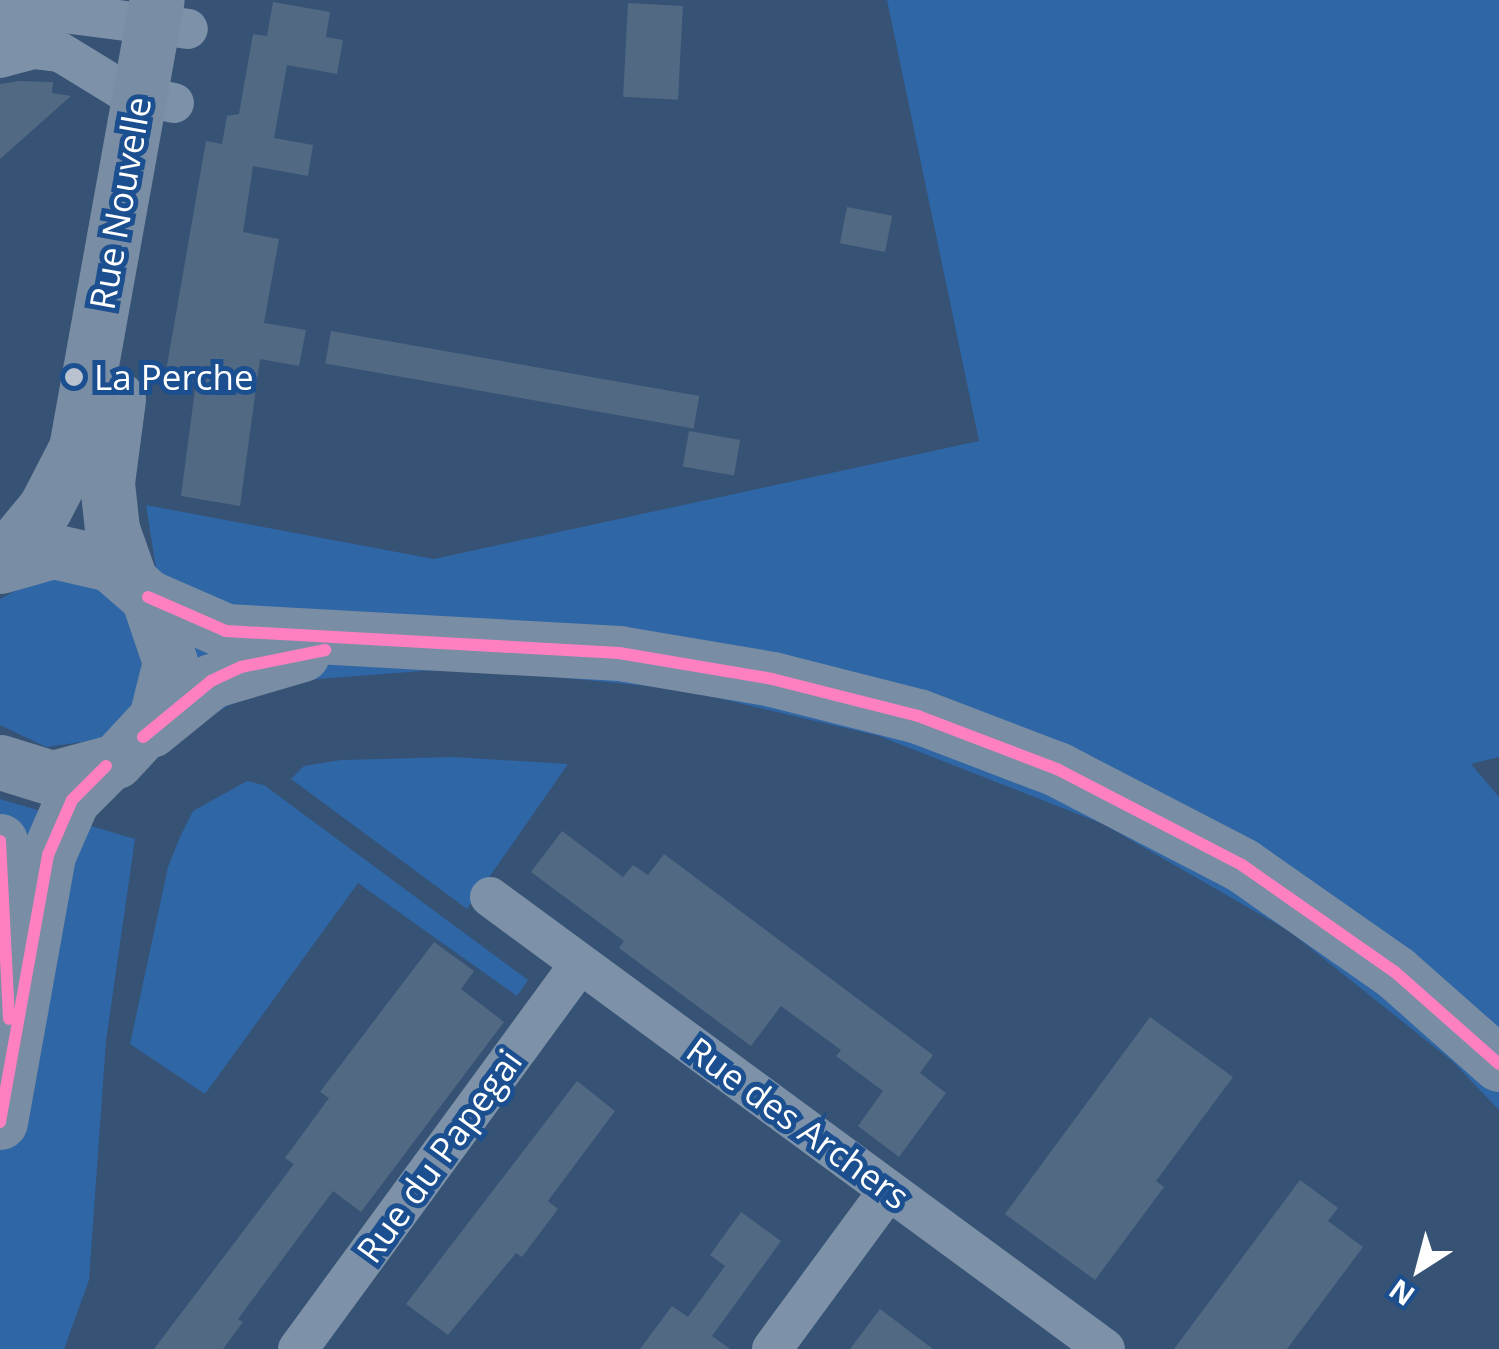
<!DOCTYPE html>
<style>
body{margin:0}
#map{position:relative;width:1499px;height:1349px;overflow:hidden;background:#365274;font-family:"Open Sans",sans-serif}
div>[style]{position:absolute}
[style*='--x']{left:calc(var(--x)*1px);top:calc(var(--y)*1px);width:calc(var(--w)*1px);rotate:calc(var(--a)*1deg)}
.green>*{inset:0;background:#2f66a5}
.building>*{inset:0;background:#526984;transform-origin:0 0}
.minor>*{height:40px;margin:-20px;padding:0 20px;transform-origin:20px;border-radius:20px;background:#7d92a8}
.secondary>*{height:55px;margin:-27.5px;padding:0 27.5px;transform-origin:27.5px;border-radius:27.5px;background:#798da4}
.cycleway>*{height:12px;margin:-6px;padding:0 6px;transform-origin:6px;border-radius:6px;background:#ff80c0}
.dots>*{width:28px;height:28px;translate:-50% -50%;box-sizing:border-box;border:5px solid #1b4f8f;border-radius:50%}
span{translate:-50% -50%;white-space:nowrap;text-align:center;line-height:1.15;-webkit-text-stroke:10px #1b4f8f;paint-order:stroke}
.street-label{font-size:35px;color:#fff}
.poi-label{font-size:35px;color:#fff}
.left{translate:0 -50%;text-align:left}
.north{position:absolute;left:1369px;top:1219px;width:100px;height:100px;-webkit-text-stroke:8px #1b4f8f;paint-order:stroke;rotate:216deg;font-size:28px;font-weight:700;line-height:40px;text-align:center;color:#fff}
.north::after{content:'';display:block;margin:auto;width:35px;height:45px;background:#fff;clip-path:polygon(50% 0,100% 100%,50% 72%,0 100%)}
</style>
<div id="map">
<div class="green">
<i style="clip-path:polygon(887px 0,1499px 0,1499px 757px,1471px 764px,1499px 797px,1499px 1110px,1452px 1061px,1289px 931px,1103px 824px,879px 736px,679px 689px,460px 668px,267px 683px,182px 733px,146px 505px,434px 559px,979px 441px)"></i>
<i style="clip-path:polygon(39px 578px,91px 582px,123px 604px,144px 652px,140px 691px,119px 724px,97px 740px,46px 747px,0 725px,0 599px)"></i>
<i style="clip-path:polygon(453px 757px,568px 764px,467px 909px,291px 779px,304px 766px,341px 760px)"></i>
<i style="clip-path:polygon(247px 781px,264px 785px,528px 980px,517px 996px,358px 883px,205px 1094px,130px 1044px,168px 867px,180px 837px,193px 811px)"></i>
<i style="clip-path:polygon(0 799px,135px 839px,106px 1041px,89px 1280px,64px 1349px,0 1349px)"></i>
</div>
<div class="building">
<i style="clip-path:polygon(273px 2px,330px 12px,326px 37px,343px 40px,337px 74px,287px 65px,274px 138px,313px 145px,308px 176px,253px 166px,243px 232px,279px 239px,264px 323px,306px 330px,299px 366px,260px 359px,240px 506px,181px 496px,196px 382px,165px 377px,206px 141px,222px 144px,227px 116px,239px 114px,253px 34px,267px 36px)"></i>
<i style="left:628px;top:3px;width:55px;height:94px;rotate:3deg"></i>
<i style="clip-path:polygon(20px 81px,53px 82px,52px 93px,71px 96px,0 159px,0 84px)"></i>
<i style="left:847px;top:207px;width:46px;height:37px;rotate:11deg"></i>
<i style="left:331px;top:331px;width:374px;height:33px;rotate:10deg"></i>
<i style="left:689px;top:431px;width:52px;height:36px;rotate:10deg"></i>
<i style="clip-path:polygon(562px 831px,623px 877px,633px 865px,648px 875px,664px 854px,933px 1055px,920px 1073px,946px 1093px,899px 1157px,858px 1126px,883px 1091px,836px 1056px,841px 1050px,781px 1006px,751px 1046px,619px 948px,624px 941px,531px 872px)"></i>
<i style="clip-path:polygon(434px 942px,474px 971px,461px 989px,504px 1022px,361px 1212px,333px 1191px,238px 1319px,243px 1322px,223px 1349px,154px 1349px,294px 1164px,285px 1158px,329px 1098px,320px 1092px)"></i>
<i style="clip-path:polygon(1150px 1017px,1233px 1077px,1156px 1181px,1164px 1187px,1095px 1280px,1005px 1214px)"></i>
<i style="clip-path:polygon(577px 1081px,615px 1111px,548px 1201px,558px 1209px,522px 1257px,516px 1253px,448px 1335px,406px 1304px)"></i>
<i style="clip-path:polygon(1300px 1180px,1338px 1208px,1328px 1221px,1363px 1247px,1287px 1349px,1174px 1349px)"></i>
<i style="clip-path:polygon(741px 1212px,781px 1241px,712px 1336px,730px 1349px,640px 1349px,672px 1306px,688px 1317px,725px 1266px,710px 1255px)"></i>
<i style="clip-path:polygon(880px 1309px,933px 1349px,850px 1349px)"></i>
</div>
<div class="minor">
<i style="--x:0;--y:18;--w:41;--a:-11.3"></i>
<i style="--x:40;--y:10;--w:149;--a:7.3"></i>
<i style="--x:0;--y:58;--w:35;--a:-15"></i>
<i style="--x:34;--y:49;--w:26;--a:7"></i>
<i style="--x:60;--y:52;--w:79;--a:31.5"></i>
<i style="--x:127;--y:93;--w:48;--a:12"></i>
<i style="--x:490;--y:897;--w:763;--a:36.31"></i>
<i style="--x:298;--y:1349;--w:477;--a:-53.8"></i>
<i style="--x:772;--y:1349;--w:197;--a:-53.7"></i>
</div>
<div class="secondary">
<i style="--x:118;--y:399;--w:85;--a:97.5"></i>
<i style="--x:107;--y:483;--w:46;--a:83.8"></i>
<i style="--x:112;--y:529;--w:51;--a:70.5"></i>
<i style="--x:0;--y:562;--w:70;--a:-50.2"></i>
<i style="--x:45;--y:508;--w:68;--a:-62.7"></i>
<i style="--x:76;--y:448;--w:455;--a:-79.8"></i>
<i style="--x:0;--y:566;--w:55;--a:-15.8"></i>
<i style="--x:53;--y:551;--w:58;--a:12.8"></i>
<i style="--x:110;--y:564;--w:50;--a:41"></i>
<i style="--x:148;--y:597;--w:69;--a:71.3"></i>
<i style="--x:170;--y:662;--w:58;--a:104"></i>
<i style="--x:156;--y:718;--w:59;--a:132.9"></i>
<i style="--x:116;--y:761;--w:66;--a:165.1"></i>
<i style="--x:52;--y:778;--w:54;--a:-162.9"></i>
<i style="--x:148;--y:597;--w:85;--a:23.6"></i>
<i style="--x:226;--y:631;--w:394;--a:3.2"></i>
<i style="--x:619;--y:653;--w:155;--a:9.6"></i>
<i style="--x:772;--y:679;--w:151;--a:14.2"></i>
<i style="--x:918;--y:716;--w:149;--a:20.9"></i>
<i style="--x:1057;--y:769;--w:208;--a:27.4"></i>
<i style="--x:1242;--y:865;--w:187;--a:35"></i>
<i style="--x:1395;--y:972;--w:139;--a:41.5"></i>
<i style="--x:151;--y:730;--w:77;--a:-39.2"></i>
<i style="--x:211;--y:681;--w:95;--a:-16.5"></i>
<i style="--x:0;--y:841;--w:105;--a:85.1"></i>
<i style="--x:0;--y:1122;--w:271;--a:-79.8"></i>
<i style="--x:48;--y:855;--w:60;--a:-66.4"></i>
<i style="--x:72;--y:800;--w:48;--a:-45"></i>
</div>
<div class="cycleway">
<i style="--x:148;--y:597;--w:85;--a:23.6"></i>
<i style="--x:226;--y:631;--w:394;--a:3.2"></i>
<i style="--x:619;--y:653;--w:155;--a:9.6"></i>
<i style="--x:772;--y:679;--w:151;--a:14.2"></i>
<i style="--x:918;--y:716;--w:149;--a:20.9"></i>
<i style="--x:1057;--y:769;--w:208;--a:27.4"></i>
<i style="--x:1242;--y:865;--w:187;--a:35"></i>
<i style="--x:1395;--y:972;--w:139;--a:41.5"></i>
<i style="--x:143;--y:737;--w:88;--a:-39.5"></i>
<i style="--x:211;--y:681;--w:33;--a:-25"></i>
<i style="--x:241;--y:667;--w:86;--a:-11.4"></i>
<i style="--x:0;--y:841;--w:178;--a:87.1"></i>
<i style="--x:0;--y:1122;--w:271;--a:-79.8"></i>
<i style="--x:48;--y:855;--w:60;--a:-66.4"></i>
<i style="--x:72;--y:800;--w:48;--a:-45"></i>
</div>
<div class="dots">
<i style="left:74px;top:377px;background:#b9c2ce"></i>
</div>
<div class="street-label">
<span style="left:120px;top:203px;rotate:-80deg">Rue Nouvelle</span>
<span style="left:798px;top:1123px;rotate:36deg">Rue des Archers</span>
<span style="left:439px;top:1156px;rotate:-54deg">Rue du Papegai</span>
</div>
<div class="poi-label">
<span class="left" style="left:94px;top:377px">La Perche</span>
</div>
<div class="north">N</div>
</div>
